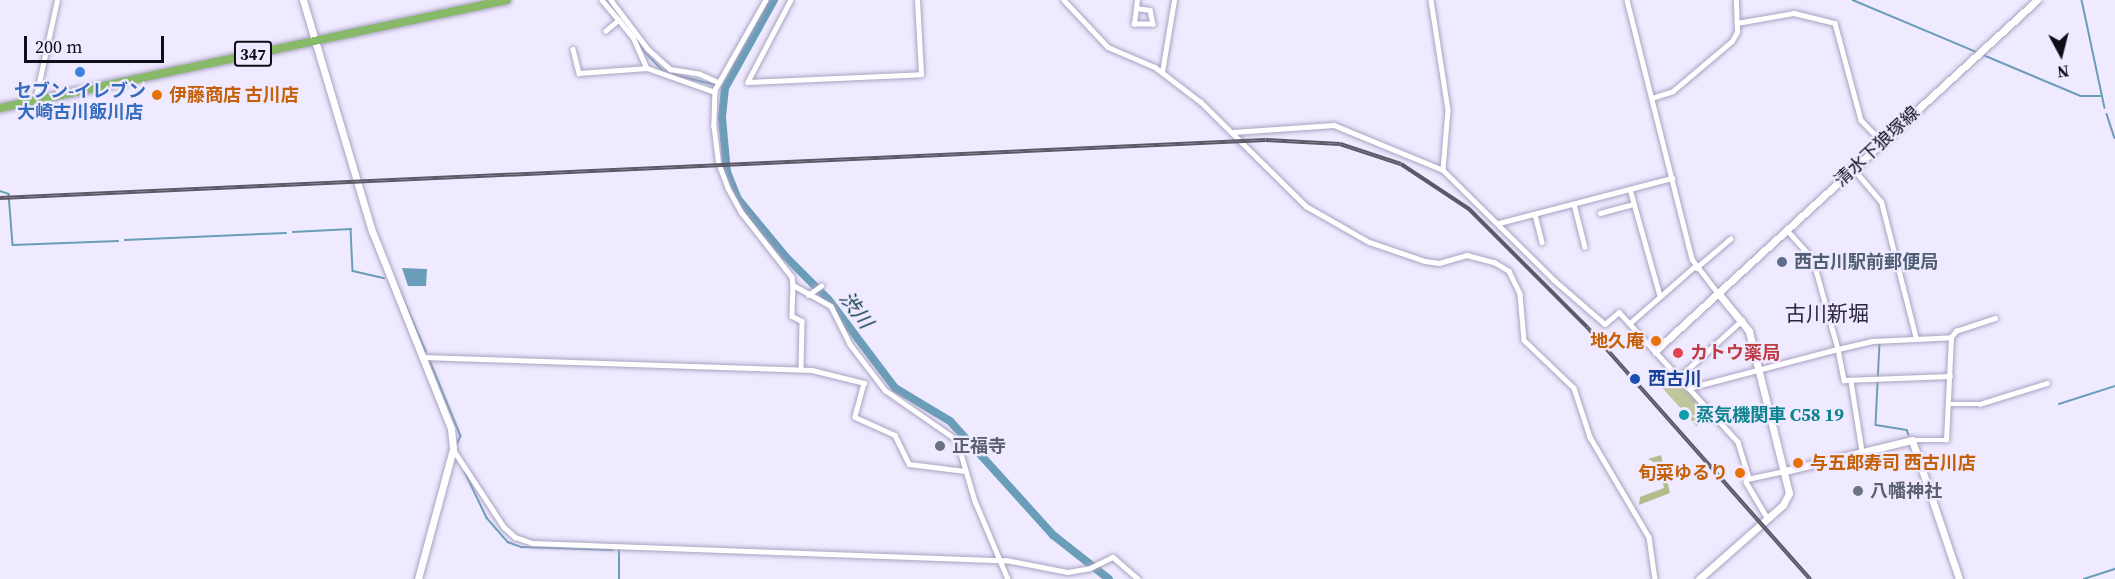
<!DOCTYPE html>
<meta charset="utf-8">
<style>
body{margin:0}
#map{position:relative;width:2115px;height:579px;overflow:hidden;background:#efeaff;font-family:"Source Serif 4","Noto Sans JP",serif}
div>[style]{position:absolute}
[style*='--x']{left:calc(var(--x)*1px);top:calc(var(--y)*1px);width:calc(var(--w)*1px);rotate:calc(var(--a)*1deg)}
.green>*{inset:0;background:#bfc69c;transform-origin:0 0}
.forest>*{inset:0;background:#b4bc8b}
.water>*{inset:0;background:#6a9db7}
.stream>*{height:1.5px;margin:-0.75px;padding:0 0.75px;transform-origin:0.75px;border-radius:0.75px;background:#6a9db7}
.river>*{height:8px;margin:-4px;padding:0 4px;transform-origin:4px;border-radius:4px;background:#6a9db7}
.roads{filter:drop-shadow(0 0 2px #aaa2c2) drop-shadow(0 0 2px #aaa2c2)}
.street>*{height:4.5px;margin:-2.25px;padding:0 2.25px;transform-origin:2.25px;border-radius:2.25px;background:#fff}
.secondary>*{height:7px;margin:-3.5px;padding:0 3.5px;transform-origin:3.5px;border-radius:3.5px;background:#fff}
.highway>*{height:8px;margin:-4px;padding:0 4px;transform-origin:4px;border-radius:4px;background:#87b968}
.rail>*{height:4px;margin-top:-2px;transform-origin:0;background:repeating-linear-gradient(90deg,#efeaff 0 4.5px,#5c5867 0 9px);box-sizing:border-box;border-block:2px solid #5c5867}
.dots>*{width:16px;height:16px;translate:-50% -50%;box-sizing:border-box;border:3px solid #efeaff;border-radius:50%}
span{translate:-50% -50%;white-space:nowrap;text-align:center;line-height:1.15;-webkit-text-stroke:4.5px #efeaff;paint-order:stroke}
.shield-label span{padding:2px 4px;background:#efeaff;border:2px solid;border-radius:4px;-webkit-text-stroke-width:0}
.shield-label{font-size:16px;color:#100c18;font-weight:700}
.shop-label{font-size:18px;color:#366cbe;font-weight:700}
.food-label{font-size:18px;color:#c56008;font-weight:700}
.left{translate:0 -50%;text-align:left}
.right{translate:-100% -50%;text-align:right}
.street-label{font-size:18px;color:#100c18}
.service-label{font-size:18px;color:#4e5e75;font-weight:700}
.health-label{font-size:18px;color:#be3a42;font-weight:700}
.transit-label{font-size:18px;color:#164399;font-weight:700}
.culture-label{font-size:18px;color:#0d838f;font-weight:700}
.worship-label{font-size:18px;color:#5b616d;font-weight:700}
.water-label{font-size:20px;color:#0d3a4e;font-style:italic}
.quarter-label{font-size:21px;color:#2d2640}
.north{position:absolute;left:2031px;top:24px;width:60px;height:60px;-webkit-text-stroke:4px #efeaff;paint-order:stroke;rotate:173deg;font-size:16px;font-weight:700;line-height:24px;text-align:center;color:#100c18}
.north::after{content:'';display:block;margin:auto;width:21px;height:27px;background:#100c18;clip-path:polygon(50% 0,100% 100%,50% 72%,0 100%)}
.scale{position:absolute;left:24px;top:36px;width:140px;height:27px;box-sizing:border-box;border:3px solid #100c18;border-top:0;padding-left:8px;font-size:18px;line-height:21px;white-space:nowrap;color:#100c18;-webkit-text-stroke:4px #efeaff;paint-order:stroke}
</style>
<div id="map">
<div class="green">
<i style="left:1674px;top:374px;width:54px;height:18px;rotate:48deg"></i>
</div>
<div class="forest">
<i style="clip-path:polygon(1661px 455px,1670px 493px,1639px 505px,1640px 497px,1664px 488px,1659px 465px,1648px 459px)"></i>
</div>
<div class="water">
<i style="clip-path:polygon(402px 268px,427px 269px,426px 286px,408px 286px)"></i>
</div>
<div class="stream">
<i style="--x:606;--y:0;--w:9;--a:54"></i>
<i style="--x:1853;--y:0;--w:134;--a:22.8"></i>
<i style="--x:2082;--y:0;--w:110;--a:78"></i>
<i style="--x:616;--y:13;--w:19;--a:47"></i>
<i style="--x:635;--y:36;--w:16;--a:60"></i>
<i style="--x:643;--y:50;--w:30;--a:46"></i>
<i style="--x:664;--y:72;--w:54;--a:14"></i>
<i style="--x:1981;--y:54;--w:108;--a:22.8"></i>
<i style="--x:2081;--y:96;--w:19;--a:0"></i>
<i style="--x:2107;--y:114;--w:25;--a:72"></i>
<i style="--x:0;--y:191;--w:9;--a:18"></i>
<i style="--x:9;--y:194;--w:51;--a:85.5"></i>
<i style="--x:13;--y:245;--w:105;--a:-2.2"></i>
<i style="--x:293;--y:232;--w:58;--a:-3"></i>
<i style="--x:351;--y:229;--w:42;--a:87.3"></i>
<i style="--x:353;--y:271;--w:32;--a:13"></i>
<i style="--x:125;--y:240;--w:161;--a:-2.5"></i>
<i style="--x:394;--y:277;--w:81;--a:66.6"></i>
<i style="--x:1880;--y:343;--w:82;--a:92.8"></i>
<i style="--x:1876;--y:425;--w:31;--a:9"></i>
<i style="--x:1907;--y:430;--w:5;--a:68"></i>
<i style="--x:429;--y:358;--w:84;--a:67.7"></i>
<i style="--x:461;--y:436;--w:8;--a:113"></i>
<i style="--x:2059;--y:404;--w:59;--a:-17.8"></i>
<i style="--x:465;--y:472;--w:51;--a:64.4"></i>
<i style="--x:487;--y:518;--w:32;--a:49"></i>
<i style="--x:508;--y:542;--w:14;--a:21"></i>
<i style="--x:521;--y:547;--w:91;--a:1.9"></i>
<i style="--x:619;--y:579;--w:29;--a:-90"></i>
<i style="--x:2084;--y:579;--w:33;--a:-18"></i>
</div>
<div class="river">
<i style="--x:774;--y:0;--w:101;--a:119.1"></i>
<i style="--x:725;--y:88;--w:30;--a:96"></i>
<i style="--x:722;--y:118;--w:54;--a:84.7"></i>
<i style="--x:727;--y:172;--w:29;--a:68"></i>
<i style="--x:738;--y:199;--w:75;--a:50.4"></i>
<i style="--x:786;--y:257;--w:59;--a:45"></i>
<i style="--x:828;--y:299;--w:111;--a:53"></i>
<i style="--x:895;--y:388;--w:64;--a:31"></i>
<i style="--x:950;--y:421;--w:154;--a:47.9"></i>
<i style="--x:1053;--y:535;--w:71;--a:38.2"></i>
</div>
<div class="roads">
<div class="street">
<i style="--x:602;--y:0;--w:26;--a:50"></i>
<i style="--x:619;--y:20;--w:17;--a:140"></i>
<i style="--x:611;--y:0;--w:61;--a:52.9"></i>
<i style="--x:648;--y:49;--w:30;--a:42"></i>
<i style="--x:670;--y:69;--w:30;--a:9"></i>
<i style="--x:700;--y:74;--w:20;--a:24"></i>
<i style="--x:766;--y:0;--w:103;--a:119.5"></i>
<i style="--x:715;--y:90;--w:36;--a:92"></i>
<i style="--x:714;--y:126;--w:38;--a:83"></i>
<i style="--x:719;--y:164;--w:26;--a:69"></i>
<i style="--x:728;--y:188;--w:29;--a:61"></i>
<i style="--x:742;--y:213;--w:81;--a:52"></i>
<i style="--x:792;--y:277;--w:8;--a:83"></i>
<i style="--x:793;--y:285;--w:43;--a:28.9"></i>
<i style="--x:831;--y:306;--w:42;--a:63.4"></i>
<i style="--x:850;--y:344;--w:58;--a:52.7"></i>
<i style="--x:885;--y:390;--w:88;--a:34.8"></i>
<i style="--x:957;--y:440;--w:64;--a:73.6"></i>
<i style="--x:975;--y:501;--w:85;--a:67.1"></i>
<i style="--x:791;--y:0;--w:93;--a:117.7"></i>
<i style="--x:748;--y:82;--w:173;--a:-2.6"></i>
<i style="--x:921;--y:74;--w:74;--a:-93.1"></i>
<i style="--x:1064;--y:0;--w:64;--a:46.9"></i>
<i style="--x:1108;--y:47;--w:51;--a:23.1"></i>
<i style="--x:1155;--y:67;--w:58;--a:37.3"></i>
<i style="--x:1201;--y:102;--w:148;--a:44.7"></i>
<i style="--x:1306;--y:206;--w:73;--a:29.7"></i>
<i style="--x:1369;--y:242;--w:59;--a:18.7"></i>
<i style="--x:1425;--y:261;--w:14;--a:8"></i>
<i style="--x:1439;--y:263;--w:29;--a:-16"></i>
<i style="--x:1467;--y:255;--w:28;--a:15"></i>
<i style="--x:1494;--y:262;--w:17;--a:31"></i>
<i style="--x:1509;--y:271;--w:25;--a:64"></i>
<i style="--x:1520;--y:294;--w:46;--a:85"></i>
<i style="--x:1524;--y:340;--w:69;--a:43.8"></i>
<i style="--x:1574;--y:388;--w:52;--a:71.9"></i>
<i style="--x:1590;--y:437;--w:116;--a:59.5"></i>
<i style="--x:1649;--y:537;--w:42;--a:81.9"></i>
<i style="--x:1431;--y:0;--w:111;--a:81.2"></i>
<i style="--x:1448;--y:110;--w:60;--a:94.8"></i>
<i style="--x:1627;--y:0;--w:267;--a:75.9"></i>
<i style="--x:1692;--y:259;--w:43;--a:52.6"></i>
<i style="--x:1136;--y:8;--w:14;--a:8"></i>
<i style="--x:1150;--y:10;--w:14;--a:78"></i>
<i style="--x:1153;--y:24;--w:19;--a:180"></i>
<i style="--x:1134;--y:24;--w:24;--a:-83"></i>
<i style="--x:619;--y:20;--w:22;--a:51"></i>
<i style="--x:633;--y:37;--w:34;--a:66"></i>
<i style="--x:647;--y:68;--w:72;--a:19.4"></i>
<i style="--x:1737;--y:23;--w:58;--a:-10"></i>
<i style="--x:1794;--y:13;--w:42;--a:13.7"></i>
<i style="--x:1835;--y:23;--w:100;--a:75"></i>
<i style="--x:1861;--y:120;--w:30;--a:46"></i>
<i style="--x:573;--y:49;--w:25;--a:76"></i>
<i style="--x:579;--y:73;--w:68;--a:-4.2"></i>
<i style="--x:1162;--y:72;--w:73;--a:-80.5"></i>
<i style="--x:1652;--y:98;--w:22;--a:-18"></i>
<i style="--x:1673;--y:91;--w:77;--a:-40.3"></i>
<i style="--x:1732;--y:41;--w:10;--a:-61"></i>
<i style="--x:1737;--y:32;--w:32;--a:-92"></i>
<i style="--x:35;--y:101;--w:103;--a:-77.7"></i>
<i style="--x:1233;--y:132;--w:101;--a:-4"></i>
<i style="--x:1334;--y:125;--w:118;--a:22.4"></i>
<i style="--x:1443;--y:170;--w:156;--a:44.7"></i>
<i style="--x:1554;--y:280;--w:67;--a:40.8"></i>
<i style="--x:1605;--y:324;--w:18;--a:-41"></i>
<i style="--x:1619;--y:312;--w:176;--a:47.5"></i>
<i style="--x:1738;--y:442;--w:34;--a:73"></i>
<i style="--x:1748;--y:475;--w:7;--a:106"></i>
<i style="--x:1746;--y:482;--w:43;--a:59.3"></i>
<i style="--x:1630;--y:189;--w:111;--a:74.3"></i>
<i style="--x:1574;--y:204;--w:44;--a:75.7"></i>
<i style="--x:1600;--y:213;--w:35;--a:-15"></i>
<i style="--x:1535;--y:214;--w:29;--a:76"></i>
<i style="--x:1499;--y:223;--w:179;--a:-14.6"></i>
<i style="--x:1787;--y:230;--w:39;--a:48"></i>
<i style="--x:1813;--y:259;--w:93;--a:74.5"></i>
<i style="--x:1838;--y:349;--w:35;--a:-13"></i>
<i style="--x:1872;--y:341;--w:44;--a:-2.6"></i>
<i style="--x:1916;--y:339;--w:141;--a:-104.3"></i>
<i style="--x:1881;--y:202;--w:43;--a:-130.3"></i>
<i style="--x:1696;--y:268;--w:45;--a:-40.5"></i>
<i style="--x:793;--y:285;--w:31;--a:92"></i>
<i style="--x:792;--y:316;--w:11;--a:27"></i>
<i style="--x:802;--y:321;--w:48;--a:91.2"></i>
<i style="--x:808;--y:295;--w:16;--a:-35"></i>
<i style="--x:1630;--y:323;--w:86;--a:-41.2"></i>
<i style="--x:1916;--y:339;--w:35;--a:-3"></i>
<i style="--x:423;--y:357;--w:389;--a:1.9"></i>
<i style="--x:812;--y:370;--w:54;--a:14"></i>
<i style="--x:864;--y:383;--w:35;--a:105"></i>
<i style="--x:855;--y:417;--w:44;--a:24.2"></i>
<i style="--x:895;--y:435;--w:32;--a:64"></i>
<i style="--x:909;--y:464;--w:56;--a:7.1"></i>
<i style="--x:1679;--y:377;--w:85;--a:-42.1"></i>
<i style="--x:1851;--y:381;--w:71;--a:81.1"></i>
<i style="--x:1689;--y:388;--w:154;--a:-14.7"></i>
<i style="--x:1838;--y:349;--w:32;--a:79"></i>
<i style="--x:1844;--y:380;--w:106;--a:-2.2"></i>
<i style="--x:1949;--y:404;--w:31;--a:0"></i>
<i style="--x:1980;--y:404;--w:70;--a:-17.4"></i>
<i style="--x:1912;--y:440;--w:34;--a:0"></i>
<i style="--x:1946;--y:440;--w:103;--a:-87.2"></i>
<i style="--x:1951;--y:337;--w:8;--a:-50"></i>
<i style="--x:1956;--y:331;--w:41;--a:-18.4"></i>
<i style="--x:453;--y:449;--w:93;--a:56.8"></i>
<i style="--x:504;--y:527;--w:15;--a:42"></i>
<i style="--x:515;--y:537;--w:18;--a:19"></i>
<i style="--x:532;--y:543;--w:474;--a:2.1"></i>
<i style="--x:1006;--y:560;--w:63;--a:11"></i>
<i style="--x:1068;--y:572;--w:22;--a:-10"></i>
<i style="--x:1090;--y:568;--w:25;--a:-26"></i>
<i style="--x:1113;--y:557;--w:33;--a:41"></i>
<i style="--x:1747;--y:479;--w:39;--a:-12"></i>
</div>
<div class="secondary">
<i style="--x:303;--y:0;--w:241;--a:73.4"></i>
<i style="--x:372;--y:231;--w:213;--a:68.2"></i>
<i style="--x:451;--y:429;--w:20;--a:84"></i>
<i style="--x:453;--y:449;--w:135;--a:105.1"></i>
<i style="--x:1655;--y:351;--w:519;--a:-42.58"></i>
<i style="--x:1785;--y:471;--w:131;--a:-13.7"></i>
<i style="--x:1912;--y:440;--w:147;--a:71.3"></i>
<i style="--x:1699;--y:579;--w:112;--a:-41.4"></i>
<i style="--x:1783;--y:505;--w:13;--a:-63"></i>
<i style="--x:1789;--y:493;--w:167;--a:-103.9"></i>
<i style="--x:1749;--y:331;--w:49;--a:-129.2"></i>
</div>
<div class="highway">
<i style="--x:0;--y:108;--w:518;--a:-12.03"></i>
</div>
</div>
<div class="rail">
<i style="--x:0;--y:198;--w:1267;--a:-2.62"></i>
<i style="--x:1266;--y:140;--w:74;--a:3.1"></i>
<i style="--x:1340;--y:144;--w:64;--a:18.2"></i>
<i style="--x:1401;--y:164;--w:82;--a:33.5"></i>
<i style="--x:1469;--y:209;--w:167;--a:45"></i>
<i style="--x:1587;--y:327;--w:337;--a:48.5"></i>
</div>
<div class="dots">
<i style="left:80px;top:72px;background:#3f7fe0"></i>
<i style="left:157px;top:95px;background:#e8710a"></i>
<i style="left:1782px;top:262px;background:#5c6f8a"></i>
<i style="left:1656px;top:341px;background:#e8710a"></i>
<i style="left:1678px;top:353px;background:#e0444e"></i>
<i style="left:1635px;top:379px;background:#1a4fb4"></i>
<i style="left:1684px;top:415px;background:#0f9aa8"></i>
<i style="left:940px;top:446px;background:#6b7280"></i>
<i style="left:1798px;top:463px;background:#e8710a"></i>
<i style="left:1740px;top:473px;background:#e8710a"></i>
<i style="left:1858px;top:491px;background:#6b7280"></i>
</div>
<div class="shield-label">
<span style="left:253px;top:54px">347</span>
</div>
<div class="shop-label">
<span style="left:80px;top:102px">セブン-イレブン<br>大崎古川飯川店</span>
</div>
<div class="food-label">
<span class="left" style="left:169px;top:95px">伊藤商店 古川店</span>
<span class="right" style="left:1644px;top:341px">地久庵</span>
<span class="left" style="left:1810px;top:463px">与五郎寿司 西古川店</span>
<span class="right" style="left:1728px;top:473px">旬菜ゆるり</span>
</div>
<div class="street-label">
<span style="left:1877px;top:147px;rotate:-43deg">清水下狼塚線</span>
</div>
<div class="service-label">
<span class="left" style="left:1794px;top:262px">西古川駅前郵便局</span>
</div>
<div class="health-label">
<span class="left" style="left:1690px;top:353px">カトウ薬局</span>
</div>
<div class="transit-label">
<span class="left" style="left:1648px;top:379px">西古川</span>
</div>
<div class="culture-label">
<span class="left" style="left:1696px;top:415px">蒸気機関車 C58 19</span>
</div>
<div class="worship-label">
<span class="left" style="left:952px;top:446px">正福寺</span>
<span class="left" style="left:1870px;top:491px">八幡神社</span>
</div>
<div class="water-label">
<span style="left:856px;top:310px;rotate:53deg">渋川</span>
</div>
<div class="quarter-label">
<span style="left:1827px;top:314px">古川新堀</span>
</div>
<div class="north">N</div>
<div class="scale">200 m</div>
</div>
